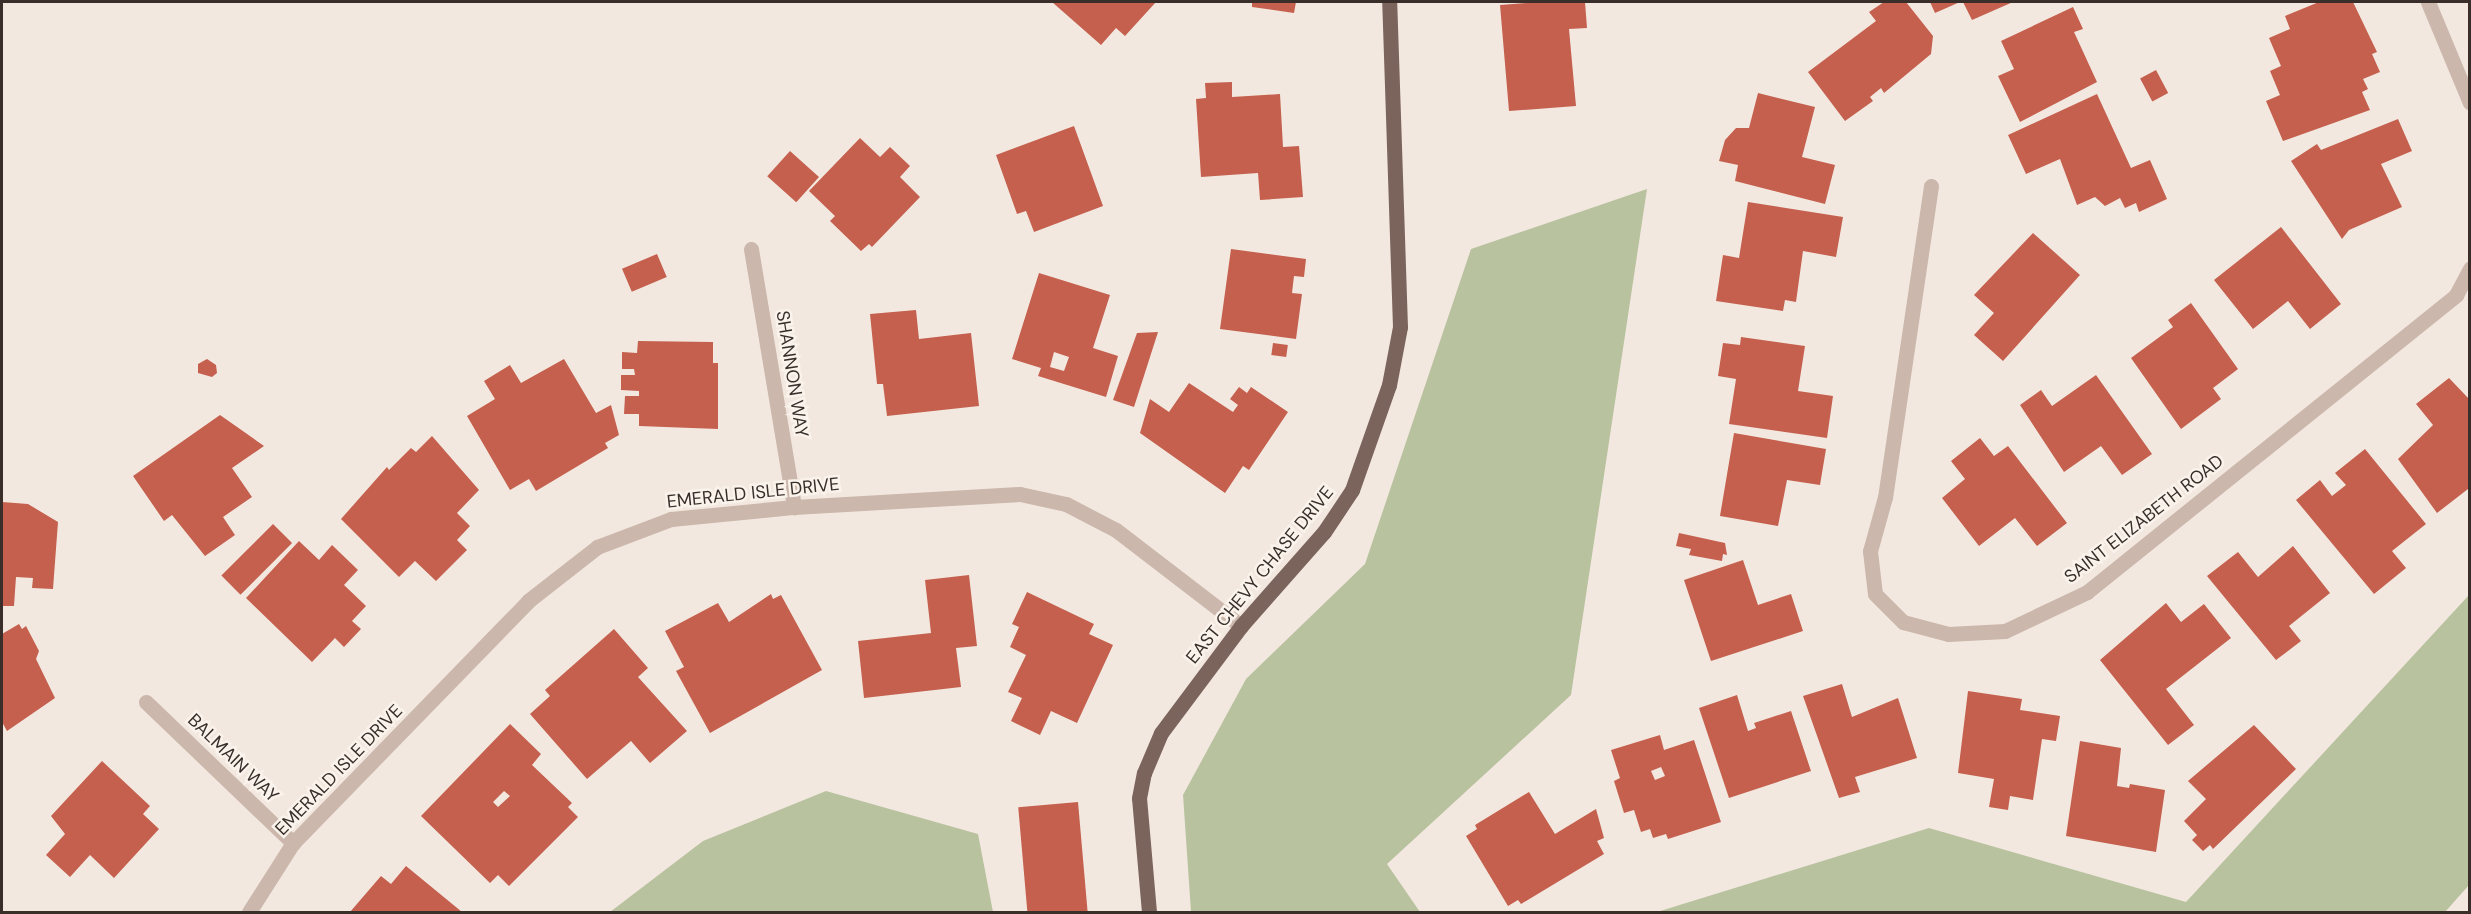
<!DOCTYPE html>
<style>
body{margin:0}
#map{position:relative;width:2471px;height:914px;overflow:hidden;background:#f3e8e0;font-family:"DM Sans",sans-serif}
div>[style]{position:absolute}
[style*='--x']{left:calc(var(--x)*1px);top:calc(var(--y)*1px);width:calc(var(--w)*1px);rotate:calc(var(--a)*1deg)}
.green>*{inset:0;background:#b9c29f}
.building>*{inset:0;background:#c4604d;transform-origin:0 0}
.minor>*{height:15px;margin:-7.5px;padding:0 7.5px;transform-origin:7.5px;border-radius:7.5px;background:#cbb7ab}
.major>*{height:15px;margin:-7.5px;padding:0 7.5px;transform-origin:7.5px;border-radius:7.5px;background:#7b645c}
span{translate:-50% -50%;white-space:nowrap;text-align:center;line-height:1.15;-webkit-text-stroke:5px #faf3ec;paint-order:stroke}
.street-label{font-size:18px;color:#392e2a}
.frame{position:absolute;inset:0;border:3px solid #392e2a;pointer-events:none}
</style>
<div id="map">
<div class="green">
<i style="clip-path:polygon(1647px 189px,1571px 695px,1387px 864px,1420px 912px,1191px 912px,1183px 795px,1246px 679px,1365px 564px,1471px 249px)"></i>
<i style="clip-path:polygon(2469px 595px,2469px 885px,2445px 912px,1657px 912px,1929px 828px,2186px 902px)"></i>
<i style="clip-path:polygon(826px 791px,978px 834px,993px 912px,610px 912px,703px 841px)"></i>
</div>
<div class="building">
<i style="clip-path:polygon(1052px 2px,1156px 2px,1125px 36px,1116px 28px,1101px 45px)"></i>
<i style="clip-path:polygon(1252px 2px,1296px 2px,1294px 13px,1252px 7px)"></i>
<i style="clip-path:polygon(1541px 2px,1585px 2px,1587px 28px,1569px 29px,1576px 106px,1509px 111px,1500px 5px)"></i>
<i style="clip-path:polygon(1884px 2px,1906px 2px,1933px 36px,1931px 54px,1884px 93px,1881px 88px,1870px 97px,1873px 101px,1845px 121px,1808px 72px,1876px 21px,1869px 12px)"></i>
<i style="clip-path:polygon(1930px 2px,1960px 2px,1935px 13px)"></i>
<i style="clip-path:polygon(1963px 2px,2013px 2px,1972px 20px)"></i>
<i style="clip-path:polygon(2319px 2px,2353px 2px,2377px 52px,2372px 54px,2380px 72px,2363px 79px,2368px 89px,2362px 92px,2370px 110px,2283px 141px,2266px 101px,2280px 95px,2270px 71px,2281px 66px,2269px 38px,2290px 29px,2285px 16px)"></i>
<i style="clip-path:polygon(2073px 7px,2083px 29px,2074px 32px,2097px 82px,2020px 122px,1998px 76px,2014px 69px,2001px 41px)"></i>
<i style="left:2156px;top:70px;width:26px;height:18px;rotate:62deg"></i>
<i style="clip-path:polygon(1232px 82px,1232px 97px,1280px 94px,1283px 147px,1299px 146px,1303px 197px,1260px 200px,1258px 173px,1201px 177px,1196px 99px,1206px 98px,1205px 83px)"></i>
<i style="clip-path:polygon(1758px 93px,1815px 107px,1802px 157px,1835px 165px,1825px 204px,1735px 181px,1738px 165px,1719px 161px,1725px 140px,1736px 128px,1749px 128px)"></i>
<i style="clip-path:polygon(2097px 94px,2131px 168px,2150px 160px,2167px 199px,2139px 212px,2136px 203px,2125px 208px,2120px 198px,2105px 206px,2095px 197px,2077px 205px,2060px 159px,2026px 174px,2008px 135px)"></i>
<i style="clip-path:polygon(2398px 119px,2412px 151px,2381px 164px,2402px 207px,2349px 230px,2342px 239px,2291px 161px,2317px 144px,2321px 150px)"></i>
<i style="clip-path:polygon(1074px 126px,1103px 206px,1034px 232px,1026px 211px,1017px 214px,996px 155px)"></i>
<i style="clip-path:polygon(860px 138px,880px 157px,890px 147px,910px 166px,900px 177px,920px 197px,872px 247px,869px 244px,861px 251px,830px 221px,835px 216px,809px 191px)"></i>
<i style="left:790px;top:151px;width:39px;height:34px;rotate:42deg"></i>
<i style="clip-path:polygon(1748px 202px,1843px 217px,1836px 257px,1803px 251px,1796px 302px,1785px 300px,1783px 311px,1716px 301px,1723px 255px,1739px 258px)"></i>
<i style="clip-path:polygon(2281px 227px,2341px 304px,2310px 329px,2288px 301px,2253px 329px,2214px 280px)"></i>
<i style="clip-path:polygon(2033px 233px,2080px 275px,2003px 361px,1974px 335px,1994px 313px,1974px 295px)"></i>
<i style="clip-path:polygon(1231px 249px,1306px 259px,1304px 277px,1294px 276px,1292px 293px,1302px 294px,1296px 339px,1220px 329px)"></i>
<i style="left:657px;top:254px;width:25px;height:38px;rotate:67deg"></i>
<i style="clip-path:polygon(evenodd,1039px 273px,1110px 295px,1093px 348px,1118px 356px,1106px 397px,1038px 376px,1041px 368px,1012px 359px,1039px 273px,1054px 352px,1069px 357px,1064px 371px,1050px 367px,1054px 352px)"></i>
<i style="clip-path:polygon(2191px 303px,2238px 369px,2213px 388px,2221px 399px,2181px 429px,2131px 358px,2173px 327px,2168px 320px)"></i>
<i style="clip-path:polygon(916px 310px,919px 339px,971px 333px,979px 406px,887px 416px,883px 384px,877px 384px,870px 314px)"></i>
<i style="clip-path:polygon(1158px 332px,1134px 407px,1113px 400px,1137px 333px)"></i>
<i style="clip-path:polygon(1741px 337px,1805px 346px,1798px 391px,1833px 396px,1827px 438px,1729px 424px,1736px 379px,1718px 376px,1723px 343px,1740px 345px)"></i>
<i style="clip-path:polygon(638px 341px,713px 342px,713px 363px,718px 363px,718px 429px,639px 426px,639px 414px,624px 414px,625px 396px,639px 396px,639px 391px,621px 390px,621px 375px,635px 375px,634px 369px,622px 369px,622px 352px,637px 353px)"></i>
<i style="left:1273px;top:343px;width:15px;height:12px;rotate:8deg"></i>
<i style="clip-path:polygon(207px 359px,216px 365px,217px 373px,212px 377px,198px 373px,198px 364px)"></i>
<i style="clip-path:polygon(564px 359px,596px 413px,611px 405px,619px 435px,605px 443px,608px 448px,536px 491px,529px 479px,510px 490px,467px 416px,495px 399px,484px 381px,510px 365px,521px 383px)"></i>
<i style="clip-path:polygon(2096px 375px,2152px 454px,2122px 475px,2101px 446px,2064px 472px,2020px 405px,2041px 390px,2052px 406px)"></i>
<i style="clip-path:polygon(2449px 378px,2470px 400px,2470px 483px,2468px 489px,2437px 513px,2398px 459px,2433px 425px,2416px 404px)"></i>
<i style="clip-path:polygon(1189px 383px,1233px 412px,1238px 405px,1230px 399px,1239px 387px,1247px 393px,1251px 387px,1288px 412px,1249px 470px,1243px 466px,1225px 493px,1140px 433px,1150px 399px,1169px 412px)"></i>
<i style="clip-path:polygon(220px 415px,264px 446px,232px 468px,252px 497px,223px 517px,235px 535px,205px 556px,172px 515px,164px 521px,133px 476px)"></i>
<i style="clip-path:polygon(1734px 433px,1826px 449px,1820px 485px,1787px 480px,1778px 526px,1720px 516px)"></i>
<i style="clip-path:polygon(432px 436px,479px 490px,457px 513px,470px 526px,457px 540px,467px 550px,436px 581px,415px 561px,399px 577px,341px 519px,387px 467px,389px 470px,411px 448px,416px 452px)"></i>
<i style="clip-path:polygon(1980px 438px,1994px 456px,2008px 446px,2067px 523px,2037px 546px,2015px 518px,1979px 546px,1942px 498px,1965px 479px,1951px 461px)"></i>
<i style="clip-path:polygon(2365px 449px,2426px 524px,2392px 551px,2406px 568px,2374px 594px,2296px 500px,2320px 480px,2332px 496px,2346px 485px,2335px 473px)"></i>
<i style="clip-path:polygon(2px 502px,28px 504px,58px 522px,53px 589px,32px 588px,33px 578px,16px 577px,14px 606px,2px 606px)"></i>
<i style="left:273px;top:524px;width:27px;height:73px;rotate:45deg"></i>
<i style="clip-path:polygon(1679px 533px,1725px 543px,1727px 555px,1723px 554px,1722px 561px,1689px 555px,1691px 549px,1676px 546px)"></i>
<i style="clip-path:polygon(299px 541px,319px 560px,332px 545px,358px 570px,344px 585px,366px 606px,352px 621px,361px 629px,344px 647px,335px 638px,312px 662px,246px 598px)"></i>
<i style="clip-path:polygon(2293px 546px,2330px 593px,2289px 626px,2301px 641px,2276px 660px,2207px 576px,2238px 552px,2258px 577px)"></i>
<i style="clip-path:polygon(1743px 560px,1758px 605px,1791px 594px,1803px 631px,1711px 661px,1684px 580px)"></i>
<i style="clip-path:polygon(969px 575px,977px 646px,956px 648px,961px 687px,864px 698px,858px 641px,931px 633px,925px 580px)"></i>
<i style="clip-path:polygon(1027px 592px,1094px 624px,1089px 634px,1113px 645px,1077px 723px,1051px 711px,1040px 735px,1011px 721px,1022px 698px,1008px 692px,1026px 655px,1010px 647px,1019px 627px,1012px 624px)"></i>
<i style="clip-path:polygon(771px 594px,773px 599px,781px 595px,822px 670px,710px 733px,676px 671px,684px 667px,665px 631px,718px 603px,729px 622px)"></i>
<i style="clip-path:polygon(2166px 603px,2181px 622px,2204px 604px,2231px 638px,2166px 689px,2194px 725px,2168px 745px,2100px 660px)"></i>
<i style="clip-path:polygon(19px 624px,22px 629px,26px 626px,39px 651px,36px 659px,55px 698px,7px 731px,2px 722px,2px 634px)"></i>
<i style="clip-path:polygon(614px 629px,648px 668px,638px 677px,687px 731px,650px 763px,631px 741px,587px 779px,530px 714px,550px 696px,545px 690px)"></i>
<i style="clip-path:polygon(1842px 684px,1852px 717px,1898px 698px,1917px 758px,1855px 777px,1860px 792px,1839px 798px,1803px 696px)"></i>
<i style="clip-path:polygon(1968px 691px,2022px 699px,2020px 710px,2060px 716px,2056px 741px,2042px 739px,2033px 800px,2010px 796px,2008px 810px,1989px 807px,1994px 779px,1958px 773px)"></i>
<i style="clip-path:polygon(1737px 695px,1748px 731px,1756px 728px,1754px 723px,1791px 711px,1811px 771px,1729px 798px,1699px 708px)"></i>
<i style="clip-path:polygon(evenodd,510px 724px,541px 754px,532px 765px,572px 803px,568px 807px,578px 817px,509px 886px,498px 875px,490px 883px,421px 816px,510px 724px,504px 791px,510px 796px,498px 807px,493px 802px,504px 791px)"></i>
<i style="clip-path:polygon(2254px 725px,2296px 769px,2213px 849px,2210px 845px,2203px 851px,2192px 840px,2197px 835px,2184px 821px,2206px 799px,2188px 781px)"></i>
<i style="clip-path:polygon(evenodd,1660px 735px,1664px 750px,1694px 740px,1721px 822px,1668px 839px,1666px 834px,1653px 838px,1650px 829px,1641px 832px,1634px 810px,1624px 813px,1614px 781px,1620px 778px,1611px 750px,1660px 735px,1661px 767px,1665px 776px,1655px 780px,1651px 771px,1661px 767px)"></i>
<i style="clip-path:polygon(2080px 741px,2121px 748px,2117px 786px,2129px 788px,2130px 784px,2165px 790px,2156px 852px,2066px 836px)"></i>
<i style="clip-path:polygon(102px 761px,150px 806px,143px 814px,159px 829px,114px 878px,90px 855px,70px 877px,46px 855px,65px 834px,51px 816px)"></i>
<i style="clip-path:polygon(1529px 792px,1555px 834px,1596px 809px,1604px 838px,1597px 841px,1604px 854px,1521px 904px,1518px 900px,1508px 906px,1466px 836px,1477px 829px,1475px 825px)"></i>
<i style="left:1078px;top:802px;width:110px;height:60px;rotate:85deg"></i>
<i style="clip-path:polygon(406px 866px,462px 912px,350px 912px,381px 876px,391px 884px)"></i>
</div>
<div class="minor">
<i style="--x:2428;--y:2;--w:109;--a:67.4"></i>
<i style="--x:1931;--y:186;--w:314;--a:98.4"></i>
<i style="--x:1885;--y:497;--w:56;--a:105.5"></i>
<i style="--x:1870;--y:551;--w:43;--a:83.4"></i>
<i style="--x:1875;--y:594;--w:40;--a:45"></i>
<i style="--x:1903;--y:622;--w:47;--a:14.9"></i>
<i style="--x:1948;--y:634;--w:57;--a:-3"></i>
<i style="--x:2005;--y:631;--w:91;--a:-25.4"></i>
<i style="--x:2087;--y:592;--w:474;--a:-38.8"></i>
<i style="--x:2456;--y:295;--w:30;--a:-62"></i>
<i style="--x:751;--y:249;--w:262;--a:80.5"></i>
<i style="--x:146;--y:702;--w:204;--a:43.8"></i>
<i style="--x:249;--y:912;--w:82;--a:-57.5"></i>
<i style="--x:293;--y:843;--w:337;--a:-45.8"></i>
<i style="--x:528;--y:601;--w:88;--a:-38"></i>
<i style="--x:597;--y:547;--w:79;--a:-20.7"></i>
<i style="--x:671;--y:519;--w:124;--a:-5.6"></i>
<i style="--x:794;--y:507;--w:226;--a:-3.3"></i>
<i style="--x:1020;--y:494;--w:47;--a:12.3"></i>
<i style="--x:1066;--y:504;--w:56;--a:27.5"></i>
<i style="--x:1116;--y:530;--w:158;--a:37.5"></i>
</div>
<div class="major">
<i style="--x:1149;--y:912;--w:114;--a:-95"></i>
<i style="--x:1139;--y:798;--w:25;--a:-79"></i>
<i style="--x:1144;--y:773;--w:43;--a:-67"></i>
<i style="--x:1161;--y:733;--w:134;--a:-53.2"></i>
<i style="--x:1241;--y:626;--w:125;--a:-48.6"></i>
<i style="--x:1324;--y:532;--w:50;--a:-56.3"></i>
<i style="--x:1352;--y:490;--w:111;--a:-70.6"></i>
<i style="--x:1389;--y:385;--w:59;--a:-79.3"></i>
<i style="--x:1400;--y:327;--w:325;--a:-91.9"></i>
</div>
<div class="street-label">
<span style="left:792px;top:374px;rotate:81deg">SHANNON WAY</span>
<span style="left:753px;top:493px;rotate:-6deg">EMERALD ISLE DRIVE</span>
<span style="left:2144px;top:519px;rotate:-38deg">SAINT ELIZABETH ROAD</span>
<span style="left:1260px;top:575px;rotate:-51deg">EAST CHEVY CHASE DRIVE</span>
<span style="left:233px;top:758px;rotate:44deg">BALMAIN WAY</span>
<span style="left:339px;top:770px;rotate:-46deg">EMERALD ISLE DRIVE</span>
</div>
<div class="frame"></div>
</div>
